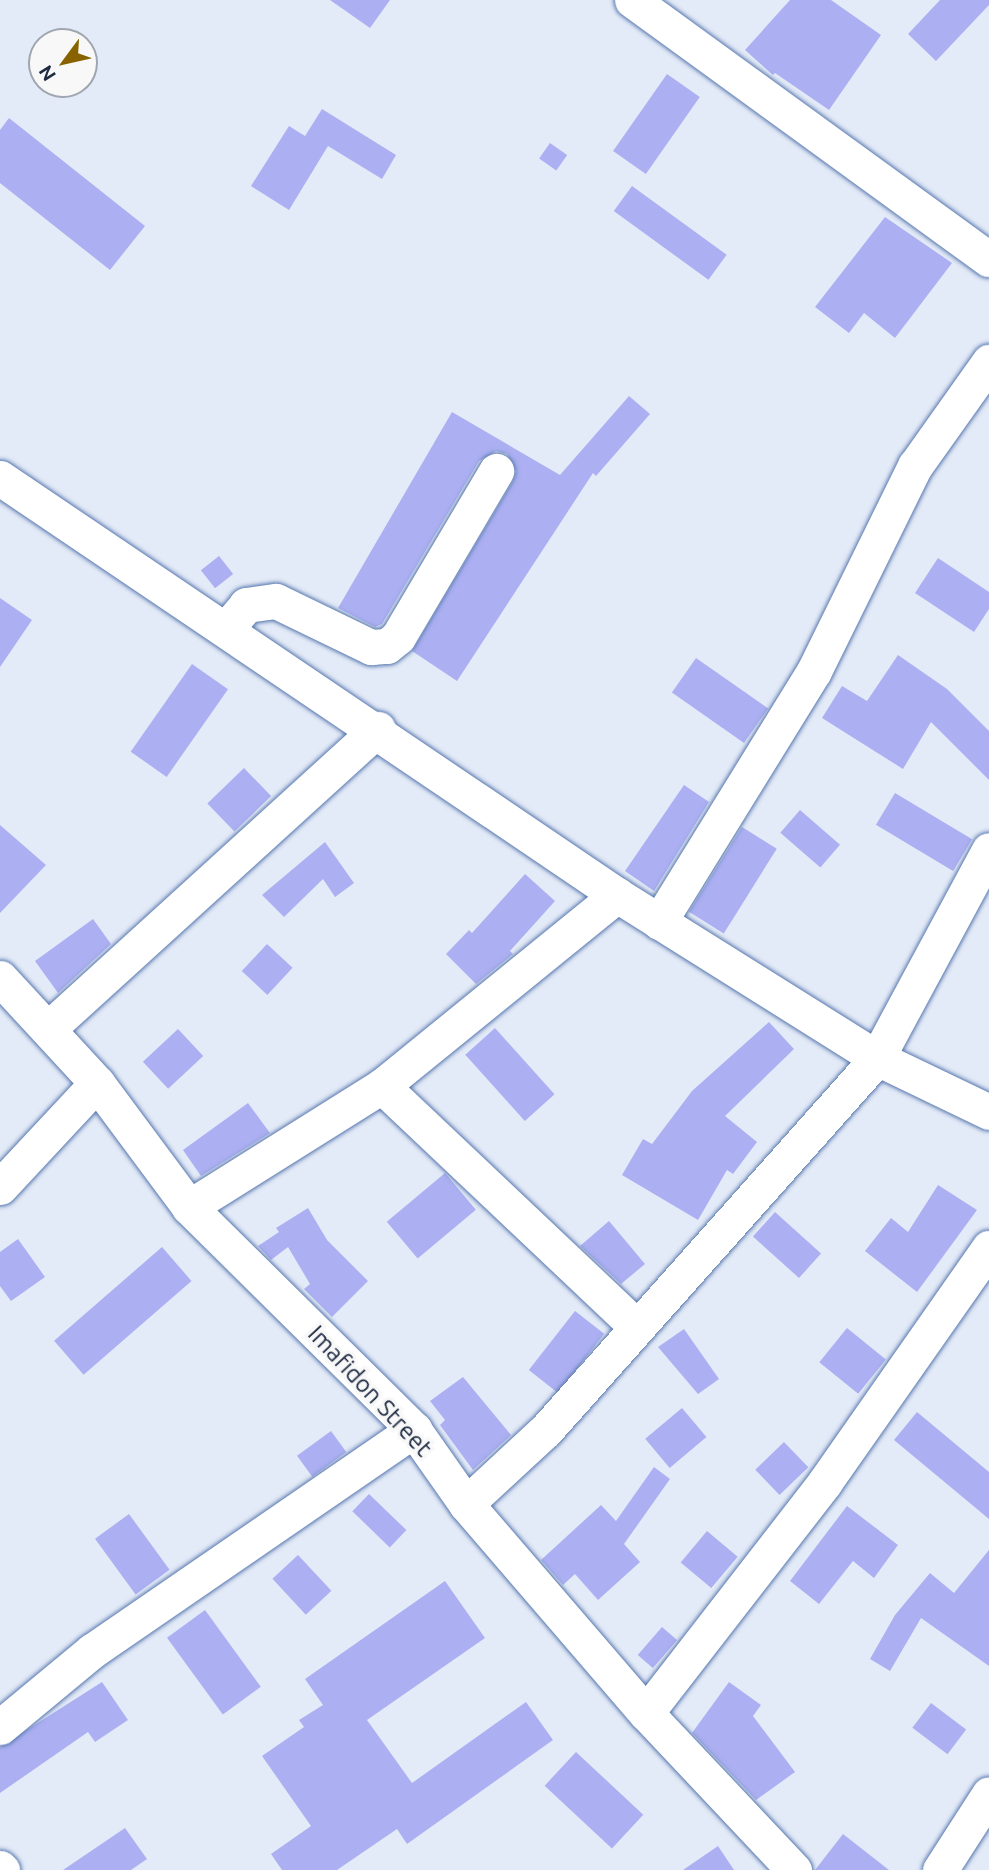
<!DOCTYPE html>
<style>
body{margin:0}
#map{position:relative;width:989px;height:1870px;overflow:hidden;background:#e4ebf8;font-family:Ubuntu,sans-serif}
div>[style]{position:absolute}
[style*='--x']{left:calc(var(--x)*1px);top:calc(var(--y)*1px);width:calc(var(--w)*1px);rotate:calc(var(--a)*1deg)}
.building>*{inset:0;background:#acb0f2;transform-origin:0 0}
.roads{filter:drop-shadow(0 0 2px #5777ae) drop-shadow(0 0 2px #5777ae)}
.minor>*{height:35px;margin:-17.5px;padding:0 17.5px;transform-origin:17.5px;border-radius:17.5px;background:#fff}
span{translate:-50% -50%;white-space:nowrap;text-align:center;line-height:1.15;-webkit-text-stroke:7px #f8f8f8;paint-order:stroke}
.street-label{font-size:24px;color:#1d2a42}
.north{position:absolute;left:28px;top:28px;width:70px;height:70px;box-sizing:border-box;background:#f8f8f8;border:2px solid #a0a6af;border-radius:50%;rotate:237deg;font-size:19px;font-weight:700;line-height:28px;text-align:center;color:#1d2a42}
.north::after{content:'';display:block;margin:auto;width:24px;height:32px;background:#896200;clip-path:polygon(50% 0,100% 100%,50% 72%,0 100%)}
</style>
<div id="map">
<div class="building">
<i style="clip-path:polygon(330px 0,390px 0,370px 28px)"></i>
<i style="clip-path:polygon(790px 0,831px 0,881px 35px,829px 110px,775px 73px,773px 75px,745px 50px)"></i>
<i style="clip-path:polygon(940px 0,989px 0,989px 5px,936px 61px,908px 34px)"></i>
<i style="left:667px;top:74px;width:40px;height:94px;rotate:35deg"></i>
<i style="clip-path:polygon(322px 109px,396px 155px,382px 179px,328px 146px,289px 210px,251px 186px,289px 126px,305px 136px)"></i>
<i style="clip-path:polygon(9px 118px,145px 226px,110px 270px,0 183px,0 130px)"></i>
<i style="left:550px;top:143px;width:21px;height:19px;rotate:35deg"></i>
<i style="left:632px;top:186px;width:117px;height:31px;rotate:36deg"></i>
<i style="clip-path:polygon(885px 217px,952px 263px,895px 338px,864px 313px,849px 333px,815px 307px)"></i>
<i style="clip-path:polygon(629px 396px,650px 414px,596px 476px,593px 473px,457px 681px,412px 651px,513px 481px,516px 471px,507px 454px,496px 451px,479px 461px,382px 624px,375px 627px,338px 608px,452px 412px,560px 475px)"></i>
<i style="left:219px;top:556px;width:23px;height:23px;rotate:52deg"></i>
<i style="clip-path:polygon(938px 558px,989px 592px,989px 609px,974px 632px,915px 593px)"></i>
<i style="clip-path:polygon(0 598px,32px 620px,0 667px)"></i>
<i style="clip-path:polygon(898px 655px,947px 689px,989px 731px,989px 780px,931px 722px,903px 769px,822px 718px,842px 686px,867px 701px)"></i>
<i style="left:696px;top:658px;width:88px;height:42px;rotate:35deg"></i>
<i style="left:192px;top:664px;width:44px;height:107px;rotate:35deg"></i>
<i style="left:244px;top:768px;width:39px;height:51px;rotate:46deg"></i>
<i style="clip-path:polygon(684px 785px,709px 802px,654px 891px,625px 871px)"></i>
<i style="left:895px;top:793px;width:90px;height:37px;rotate:31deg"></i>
<i style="left:800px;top:810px;width:53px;height:30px;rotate:41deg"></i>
<i style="clip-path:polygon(0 825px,46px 865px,0 913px)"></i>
<i style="left:742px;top:827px;width:41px;height:100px;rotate:32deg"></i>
<i style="clip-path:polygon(325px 842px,354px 883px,335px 897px,323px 879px,284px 917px,262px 895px)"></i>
<i style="clip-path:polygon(525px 874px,555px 901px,510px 951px,513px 954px,476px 984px,446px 954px,469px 930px,472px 933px)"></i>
<i style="clip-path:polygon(93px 919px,111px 944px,58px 993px,35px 961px)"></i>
<i style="left:267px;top:944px;width:35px;height:37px;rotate:43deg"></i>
<i style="clip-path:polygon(769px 1022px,794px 1049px,725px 1116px,757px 1142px,733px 1174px,727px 1170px,698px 1220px,622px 1175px,643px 1139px,652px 1144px,692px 1091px)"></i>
<i style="left:495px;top:1028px;width:89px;height:40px;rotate:48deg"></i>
<i style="left:178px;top:1029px;width:37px;height:48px;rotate:47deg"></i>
<i style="clip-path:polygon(248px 1103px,270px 1133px,201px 1176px,183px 1150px)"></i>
<i style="left:445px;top:1173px;width:48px;height:76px;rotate:50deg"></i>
<i style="clip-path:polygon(938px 1185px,977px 1210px,917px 1292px,865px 1251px,891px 1218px,908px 1232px)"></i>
<i style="clip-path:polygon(308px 1208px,327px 1240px,368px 1281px,332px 1317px,304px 1289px,310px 1284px,288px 1247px,271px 1260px,258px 1246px,279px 1232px,276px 1228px)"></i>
<i style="left:775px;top:1212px;width:62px;height:33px;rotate:42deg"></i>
<i style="clip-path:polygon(609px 1221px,645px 1264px,621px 1284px,580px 1246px)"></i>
<i style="clip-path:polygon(18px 1239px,45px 1277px,11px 1301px,0 1286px,0 1252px)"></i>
<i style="left:162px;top:1247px;width:45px;height:143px;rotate:49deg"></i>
<i style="left:575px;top:1311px;width:37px;height:75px;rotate:38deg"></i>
<i style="left:847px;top:1328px;width:50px;height:44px;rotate:39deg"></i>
<i style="clip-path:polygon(684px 1329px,719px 1379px,698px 1394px,658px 1347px)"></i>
<i style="clip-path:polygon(463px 1377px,511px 1435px,473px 1470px,440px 1425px,445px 1420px,430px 1401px)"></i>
<i style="left:682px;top:1408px;width:38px;height:48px;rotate:50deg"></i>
<i style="clip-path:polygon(917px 1412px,989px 1472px,989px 1519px,894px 1440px)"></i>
<i style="left:331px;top:1431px;width:26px;height:42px;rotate:54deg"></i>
<i style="left:784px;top:1442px;width:35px;height:40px;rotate:46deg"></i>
<i style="clip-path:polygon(654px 1467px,670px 1479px,624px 1544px,640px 1562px,598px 1600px,575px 1574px,563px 1585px,541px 1560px,601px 1505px,616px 1521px)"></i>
<i style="left:369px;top:1494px;width:52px;height:24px;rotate:44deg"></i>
<i style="clip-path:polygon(847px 1506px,898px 1545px,874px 1578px,853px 1561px,819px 1604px,790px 1581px)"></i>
<i style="left:129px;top:1514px;width:69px;height:42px;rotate:54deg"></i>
<i style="left:707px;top:1531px;width:40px;height:41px;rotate:40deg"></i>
<i style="clip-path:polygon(989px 1550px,989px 1666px,921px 1618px,890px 1671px,870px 1659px,895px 1615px,930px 1573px,954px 1593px)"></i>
<i style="left:298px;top:1555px;width:49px;height:35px;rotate:47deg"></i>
<i style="clip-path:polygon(445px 1581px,485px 1638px,367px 1720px,412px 1783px,526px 1702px,553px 1740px,407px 1844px,397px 1829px,337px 1870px,282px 1870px,271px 1854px,311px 1826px,262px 1756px,304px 1727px,299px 1720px,323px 1705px,305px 1679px)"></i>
<i style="left:205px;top:1610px;width:95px;height:47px;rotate:54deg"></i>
<i style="left:662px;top:1627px;width:20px;height:37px;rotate:41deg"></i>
<i style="clip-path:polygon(102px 1682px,128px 1720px,95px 1742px,88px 1732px,0 1793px,0 1747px)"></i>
<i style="clip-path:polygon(729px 1682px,761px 1705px,753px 1716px,795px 1772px,756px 1800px,692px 1733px)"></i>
<i style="left:931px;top:1703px;width:44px;height:31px;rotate:37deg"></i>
<i style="left:576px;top:1752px;width:92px;height:46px;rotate:43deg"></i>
<i style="clip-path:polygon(125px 1828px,147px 1859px,131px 1870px,63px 1870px)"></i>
<i style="clip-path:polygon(843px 1834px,889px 1870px,815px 1870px)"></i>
<i style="clip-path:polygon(718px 1846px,734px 1870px,683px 1870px)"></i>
</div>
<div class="roads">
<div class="minor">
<i style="--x:632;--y:0;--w:441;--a:36"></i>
<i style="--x:0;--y:478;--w:745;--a:34.05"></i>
<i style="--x:617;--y:895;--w:307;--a:32.1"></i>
<i style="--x:877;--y:1058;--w:124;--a:25.7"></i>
<i style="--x:227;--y:628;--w:30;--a:-50"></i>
<i style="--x:246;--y:605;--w:30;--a:-8"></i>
<i style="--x:276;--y:601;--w:106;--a:25.8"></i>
<i style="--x:371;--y:647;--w:16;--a:-4"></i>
<i style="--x:387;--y:646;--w:14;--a:-39"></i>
<i style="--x:398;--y:637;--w:193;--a:-59.4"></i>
<i style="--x:659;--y:922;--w:295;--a:-58.3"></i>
<i style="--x:814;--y:671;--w:229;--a:-63.8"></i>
<i style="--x:915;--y:466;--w:128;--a:-54.6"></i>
<i style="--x:0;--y:978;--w:143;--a:47.3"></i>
<i style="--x:97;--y:1083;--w:154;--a:53.4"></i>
<i style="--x:189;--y:1207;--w:317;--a:44.7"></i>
<i style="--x:414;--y:1430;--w:90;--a:54.9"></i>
<i style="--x:466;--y:1504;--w:276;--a:49.3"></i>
<i style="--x:646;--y:1713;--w:216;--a:46.7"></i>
<i style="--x:48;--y:1029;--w:446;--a:-42.3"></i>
<i style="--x:382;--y:1086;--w:351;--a:43.4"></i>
<i style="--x:0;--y:1187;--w:142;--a:-47"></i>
<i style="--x:189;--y:1207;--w:228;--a:-32.1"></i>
<i style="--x:382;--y:1086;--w:303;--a:-39.1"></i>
<i style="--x:466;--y:1504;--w:109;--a:-42.8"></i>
<i style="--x:546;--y:1430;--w:498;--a:-48.3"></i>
<i style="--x:877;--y:1058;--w:236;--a:-61.7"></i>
<i style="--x:646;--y:1713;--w:292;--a:-52.2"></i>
<i style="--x:825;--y:1482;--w:286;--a:-55"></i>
<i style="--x:0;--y:1727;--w:119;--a:-39.6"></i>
<i style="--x:92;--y:1651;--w:391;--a:-34.5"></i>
<i style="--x:0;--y:1868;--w:3;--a:45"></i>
<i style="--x:940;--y:1870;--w:90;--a:-57.2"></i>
</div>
</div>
<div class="street-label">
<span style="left:370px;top:1391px;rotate:47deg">Imafidon Street</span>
</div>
<div class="north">N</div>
</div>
